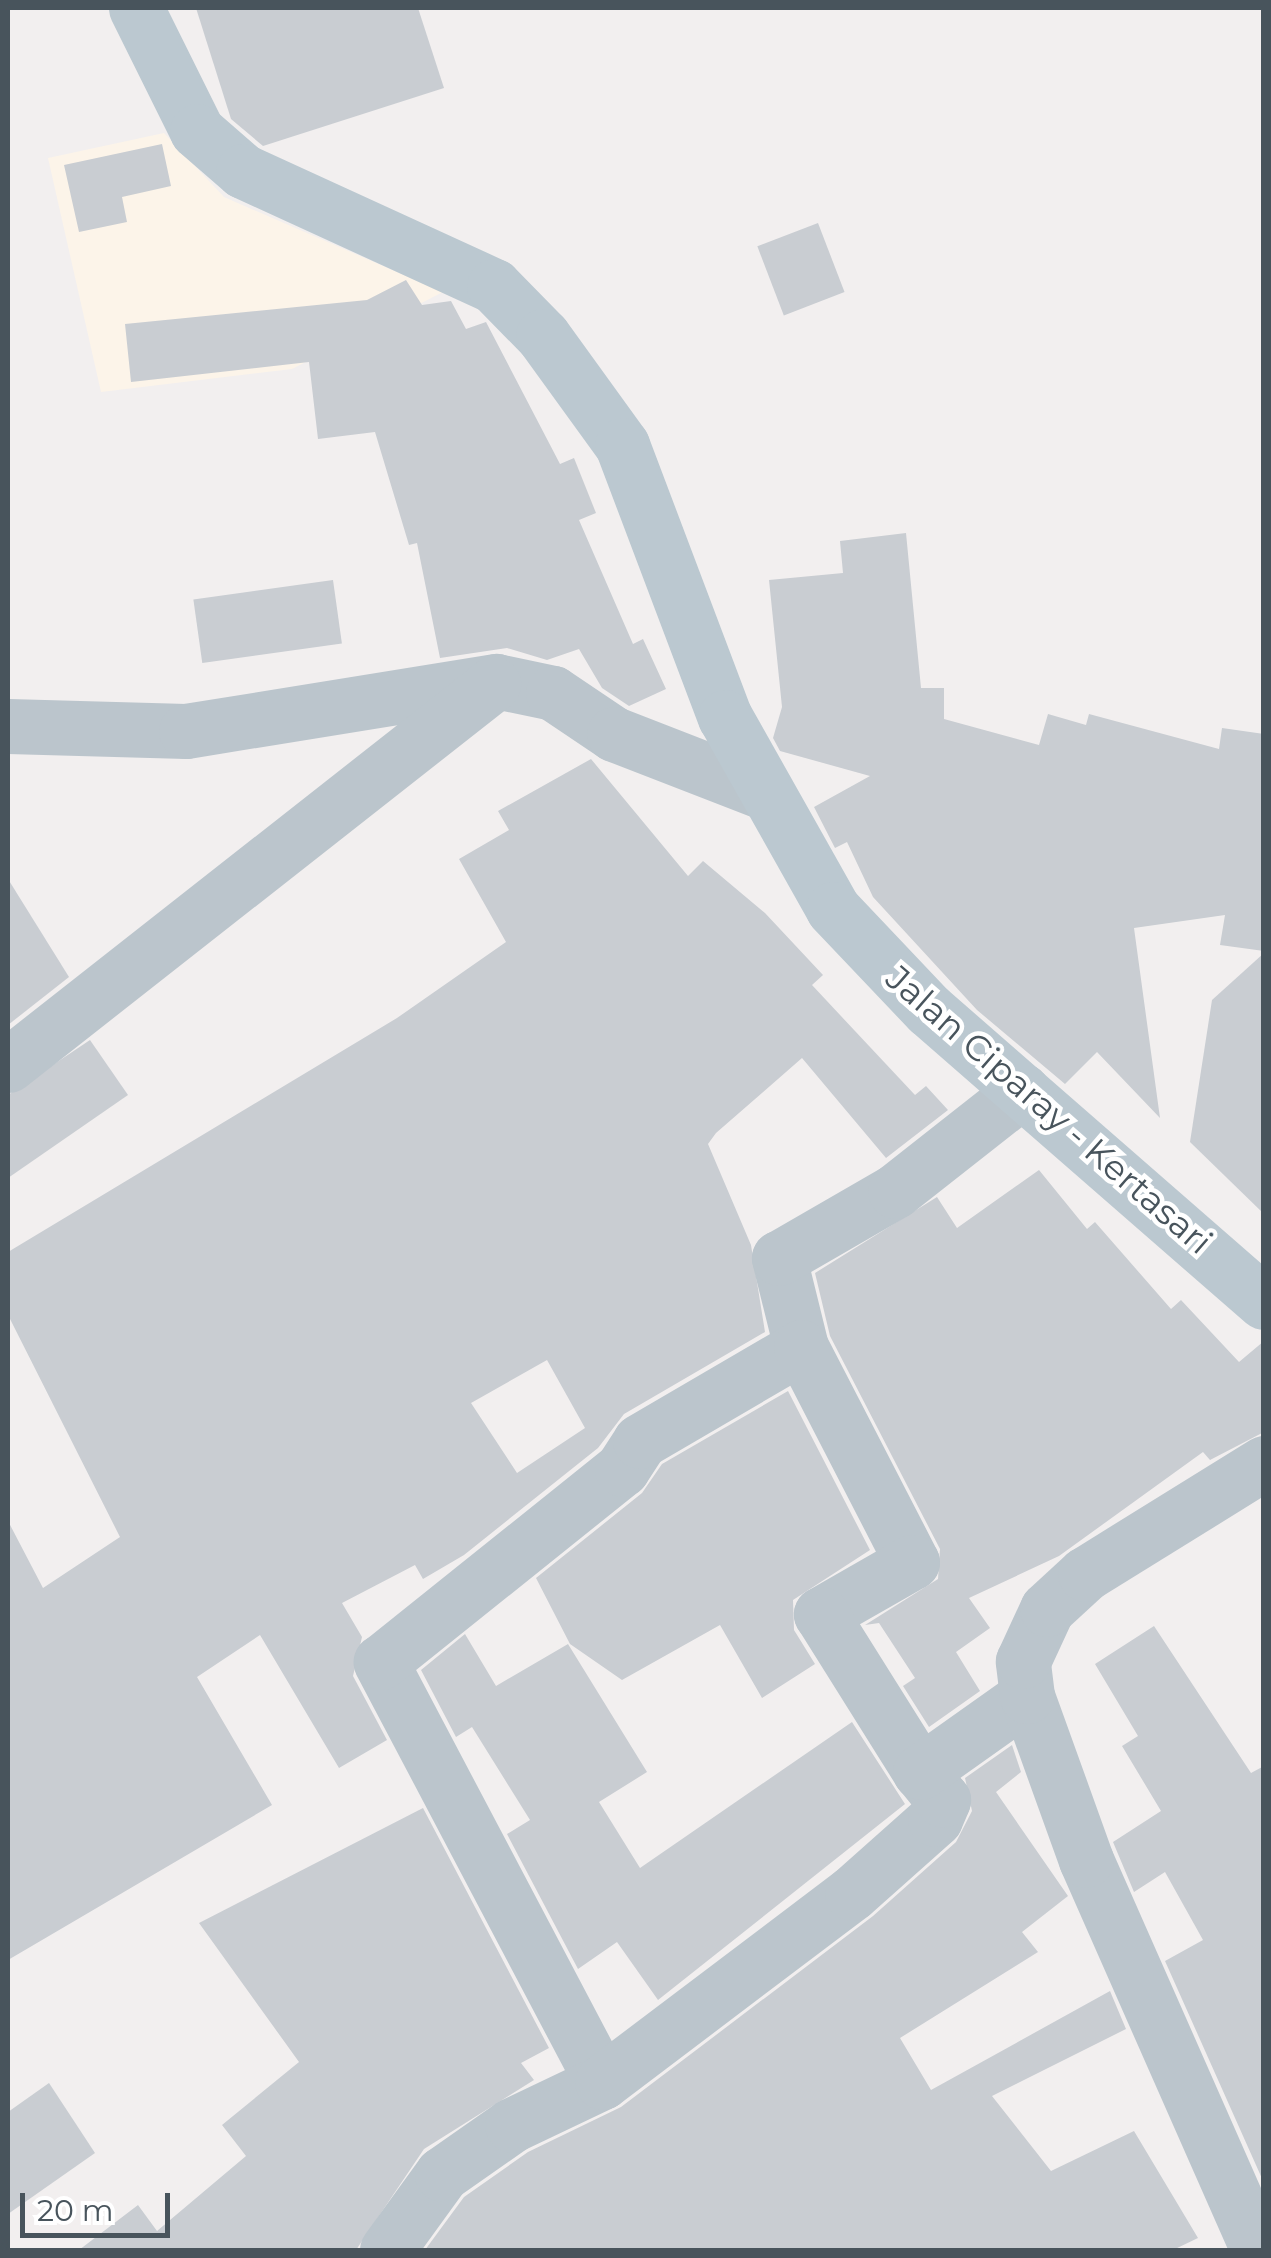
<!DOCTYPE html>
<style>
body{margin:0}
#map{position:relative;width:1271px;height:2258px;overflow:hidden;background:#f2efef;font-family:Montserrat,sans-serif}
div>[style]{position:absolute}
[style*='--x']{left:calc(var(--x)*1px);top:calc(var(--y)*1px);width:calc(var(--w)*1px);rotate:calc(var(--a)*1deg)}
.commercial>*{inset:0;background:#fcf4e9}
.building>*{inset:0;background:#c9cdd2;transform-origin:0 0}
.minor>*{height:55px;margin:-27.5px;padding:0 27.5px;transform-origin:27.5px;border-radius:27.5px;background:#bbc5cc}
.secondary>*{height:55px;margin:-27.5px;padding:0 27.5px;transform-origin:27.5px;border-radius:27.5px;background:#bbc8d0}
span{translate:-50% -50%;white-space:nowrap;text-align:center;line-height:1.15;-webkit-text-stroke:9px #fff;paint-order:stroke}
.street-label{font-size:35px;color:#48545c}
.frame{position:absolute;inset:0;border:10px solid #48545c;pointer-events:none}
.scale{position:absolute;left:20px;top:2193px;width:150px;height:45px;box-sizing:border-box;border:5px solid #48545c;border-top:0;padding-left:12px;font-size:30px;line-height:35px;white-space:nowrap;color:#48545c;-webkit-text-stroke:8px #fff;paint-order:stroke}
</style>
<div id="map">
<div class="commercial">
<i style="clip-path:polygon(164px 133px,224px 197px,443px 292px,292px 369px,101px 392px,48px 158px)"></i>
</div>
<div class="building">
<i style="clip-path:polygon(196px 8px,418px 8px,444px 88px,263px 146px,231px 119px)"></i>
<i style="clip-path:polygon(162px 144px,171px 186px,122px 197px,127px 222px,79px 232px,64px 165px)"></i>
<i style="left:818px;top:223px;width:74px;height:65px;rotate:69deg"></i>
<i style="clip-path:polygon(406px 280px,422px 305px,451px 301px,466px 329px,486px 322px,560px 464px,574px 458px,596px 513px,579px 520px,633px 644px,643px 639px,666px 689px,629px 706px,602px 688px,579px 649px,547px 660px,507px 648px,440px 658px,417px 543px,409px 545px,375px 432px,318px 439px,309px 362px,131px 382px,125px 324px,367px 300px)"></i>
<i style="clip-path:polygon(906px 533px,921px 688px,944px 688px,944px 719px,1039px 745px,1048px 714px,1086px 725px,1089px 714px,1219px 749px,1222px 728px,1264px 734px,1264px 951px,1220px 945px,1225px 915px,1134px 928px,1160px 1118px,1097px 1052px,1065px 1084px,977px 1010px,873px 897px,847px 842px,835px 848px,814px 807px,870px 776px,780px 751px,773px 738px,782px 707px,769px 580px,843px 573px,840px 541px)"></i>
<i style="left:333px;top:580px;width:64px;height:141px;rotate:82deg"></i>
<i style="clip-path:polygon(evenodd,591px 759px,688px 876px,703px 861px,765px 913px,823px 975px,812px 985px,855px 1031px,915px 1095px,926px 1086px,948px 1110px,886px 1158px,802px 1058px,716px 1133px,708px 1144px,751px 1245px,765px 1332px,624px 1414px,598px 1448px,464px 1555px,423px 1579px,415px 1565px,342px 1603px,362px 1637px,353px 1676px,387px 1740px,339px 1768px,260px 1635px,197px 1677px,272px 1805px,8px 1960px,8px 1521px,43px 1588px,120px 1537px,8px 1315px,8px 1252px,397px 1018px,506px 942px,459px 859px,509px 830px,498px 811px,591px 759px,547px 1360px,585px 1428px,517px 1473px,471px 1403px,547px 1360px)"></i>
<i style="clip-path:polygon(8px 879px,69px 977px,8px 1025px)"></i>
<i style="clip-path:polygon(1264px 953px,1264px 1214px,1190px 1142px,1212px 1000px)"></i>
<i style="clip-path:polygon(90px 1040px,128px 1095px,8px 1178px,8px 1095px)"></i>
<i style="clip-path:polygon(1039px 1170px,1087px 1229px,1095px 1222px,1171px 1309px,1181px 1300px,1239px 1362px,1264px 1341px,1264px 1432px,1210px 1460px,1203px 1452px,1059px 1556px,969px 1598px,990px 1628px,956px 1652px,980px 1691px,929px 1727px,903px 1686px,915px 1678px,879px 1623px,865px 1625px,938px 1579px,940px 1549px,830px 1336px,815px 1273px,937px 1197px,957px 1228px)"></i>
<i style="clip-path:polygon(788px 1391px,870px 1550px,793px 1600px,794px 1630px,815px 1664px,762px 1698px,720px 1625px,622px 1680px,570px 1644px,536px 1578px,642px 1493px,662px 1464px)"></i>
<i style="clip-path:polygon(1154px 1626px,1251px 1773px,1264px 1766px,1264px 2183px,1165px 1961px,1203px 1940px,1165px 1872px,1134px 1892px,1113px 1842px,1161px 1811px,1122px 1746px,1138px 1736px,1095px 1664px)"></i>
<i style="clip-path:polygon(465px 1634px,496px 1686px,568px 1644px,647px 1772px,599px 1802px,640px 1868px,852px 1722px,905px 1804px,658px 2000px,617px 1942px,578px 1969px,507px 1834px,530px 1820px,472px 1727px,456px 1737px,421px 1670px)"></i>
<i style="clip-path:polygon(1012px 1745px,1021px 1772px,996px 1792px,1068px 1896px,1022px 1932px,1038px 1952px,900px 2038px,931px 2090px,1110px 1991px,1126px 2029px,992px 2096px,1051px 2171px,1134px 2131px,1198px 2238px,1173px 2250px,425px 2250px,464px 2197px,528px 2152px,621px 2107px,873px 1916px,956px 1842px,972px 1811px,965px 1778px)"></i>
<i style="clip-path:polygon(423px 1808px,549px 2048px,521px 2063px,534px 2080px,424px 2149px,356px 2250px,79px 2250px,138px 2205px,157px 2231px,246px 2156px,222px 2125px,299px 2062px,199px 1923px)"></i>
<i style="clip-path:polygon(49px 2083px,95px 2153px,8px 2214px,8px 2112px)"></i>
</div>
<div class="minor">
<i style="--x:8;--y:726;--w:178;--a:1.6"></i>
<i style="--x:186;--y:731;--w:314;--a:-9.2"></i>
<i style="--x:496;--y:681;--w:58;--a:11.9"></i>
<i style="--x:553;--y:693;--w:73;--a:33.9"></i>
<i style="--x:614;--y:734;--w:158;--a:21.2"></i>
<i style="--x:8;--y:1065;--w:617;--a:-38.15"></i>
<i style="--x:801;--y:1347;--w:92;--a:-103.9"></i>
<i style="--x:779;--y:1258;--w:134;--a:-30"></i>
<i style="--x:895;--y:1191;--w:162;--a:-38.2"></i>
<i style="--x:602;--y:2082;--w:475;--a:-117.8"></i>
<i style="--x:381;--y:1662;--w:309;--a:-38.7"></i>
<i style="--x:622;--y:1469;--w:33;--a:-57"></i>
<i style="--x:640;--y:1441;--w:186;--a:-30.3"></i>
<i style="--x:801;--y:1347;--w:242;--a:62.7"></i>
<i style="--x:912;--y:1562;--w:105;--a:150.3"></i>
<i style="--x:821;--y:1614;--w:186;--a:57.9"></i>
<i style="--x:387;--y:2250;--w:94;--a:-54.1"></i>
<i style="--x:442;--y:2174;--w:85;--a:-35"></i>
<i style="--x:512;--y:2125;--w:100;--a:-25.5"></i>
<i style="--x:602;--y:2082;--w:313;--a:-37.1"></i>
<i style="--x:852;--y:1893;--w:111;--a:-41.7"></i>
<i style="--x:935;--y:1819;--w:21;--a:-67"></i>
<i style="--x:943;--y:1800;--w:36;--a:-129"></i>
<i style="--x:920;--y:1772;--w:131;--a:-35.4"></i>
<i style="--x:1258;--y:2250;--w:426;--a:-113.8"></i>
<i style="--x:1086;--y:1860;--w:174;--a:-109.8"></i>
<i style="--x:1027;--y:1696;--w:35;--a:-97"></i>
<i style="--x:1023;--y:1661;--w:57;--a:-65.2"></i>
<i style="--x:1047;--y:1609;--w:52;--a:-42.6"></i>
<i style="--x:1085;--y:1574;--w:211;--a:-31.8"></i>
</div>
<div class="secondary">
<i style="--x:136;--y:8;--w:137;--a:63.6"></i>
<i style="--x:197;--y:131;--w:61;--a:41"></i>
<i style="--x:243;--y:171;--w:276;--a:24.6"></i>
<i style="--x:494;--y:286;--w:70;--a:45.6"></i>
<i style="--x:543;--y:336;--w:135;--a:54.1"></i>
<i style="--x:622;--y:445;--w:291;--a:69.3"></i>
<i style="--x:725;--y:717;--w:220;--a:60.6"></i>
<i style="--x:833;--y:909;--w:139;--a:46.5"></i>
<i style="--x:929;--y:1010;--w:444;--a:41.1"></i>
</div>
<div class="street-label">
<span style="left:1049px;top:1110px;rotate:41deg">Jalan Ciparay - Kertasari</span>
</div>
<div class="frame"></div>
<div class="scale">20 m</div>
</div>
